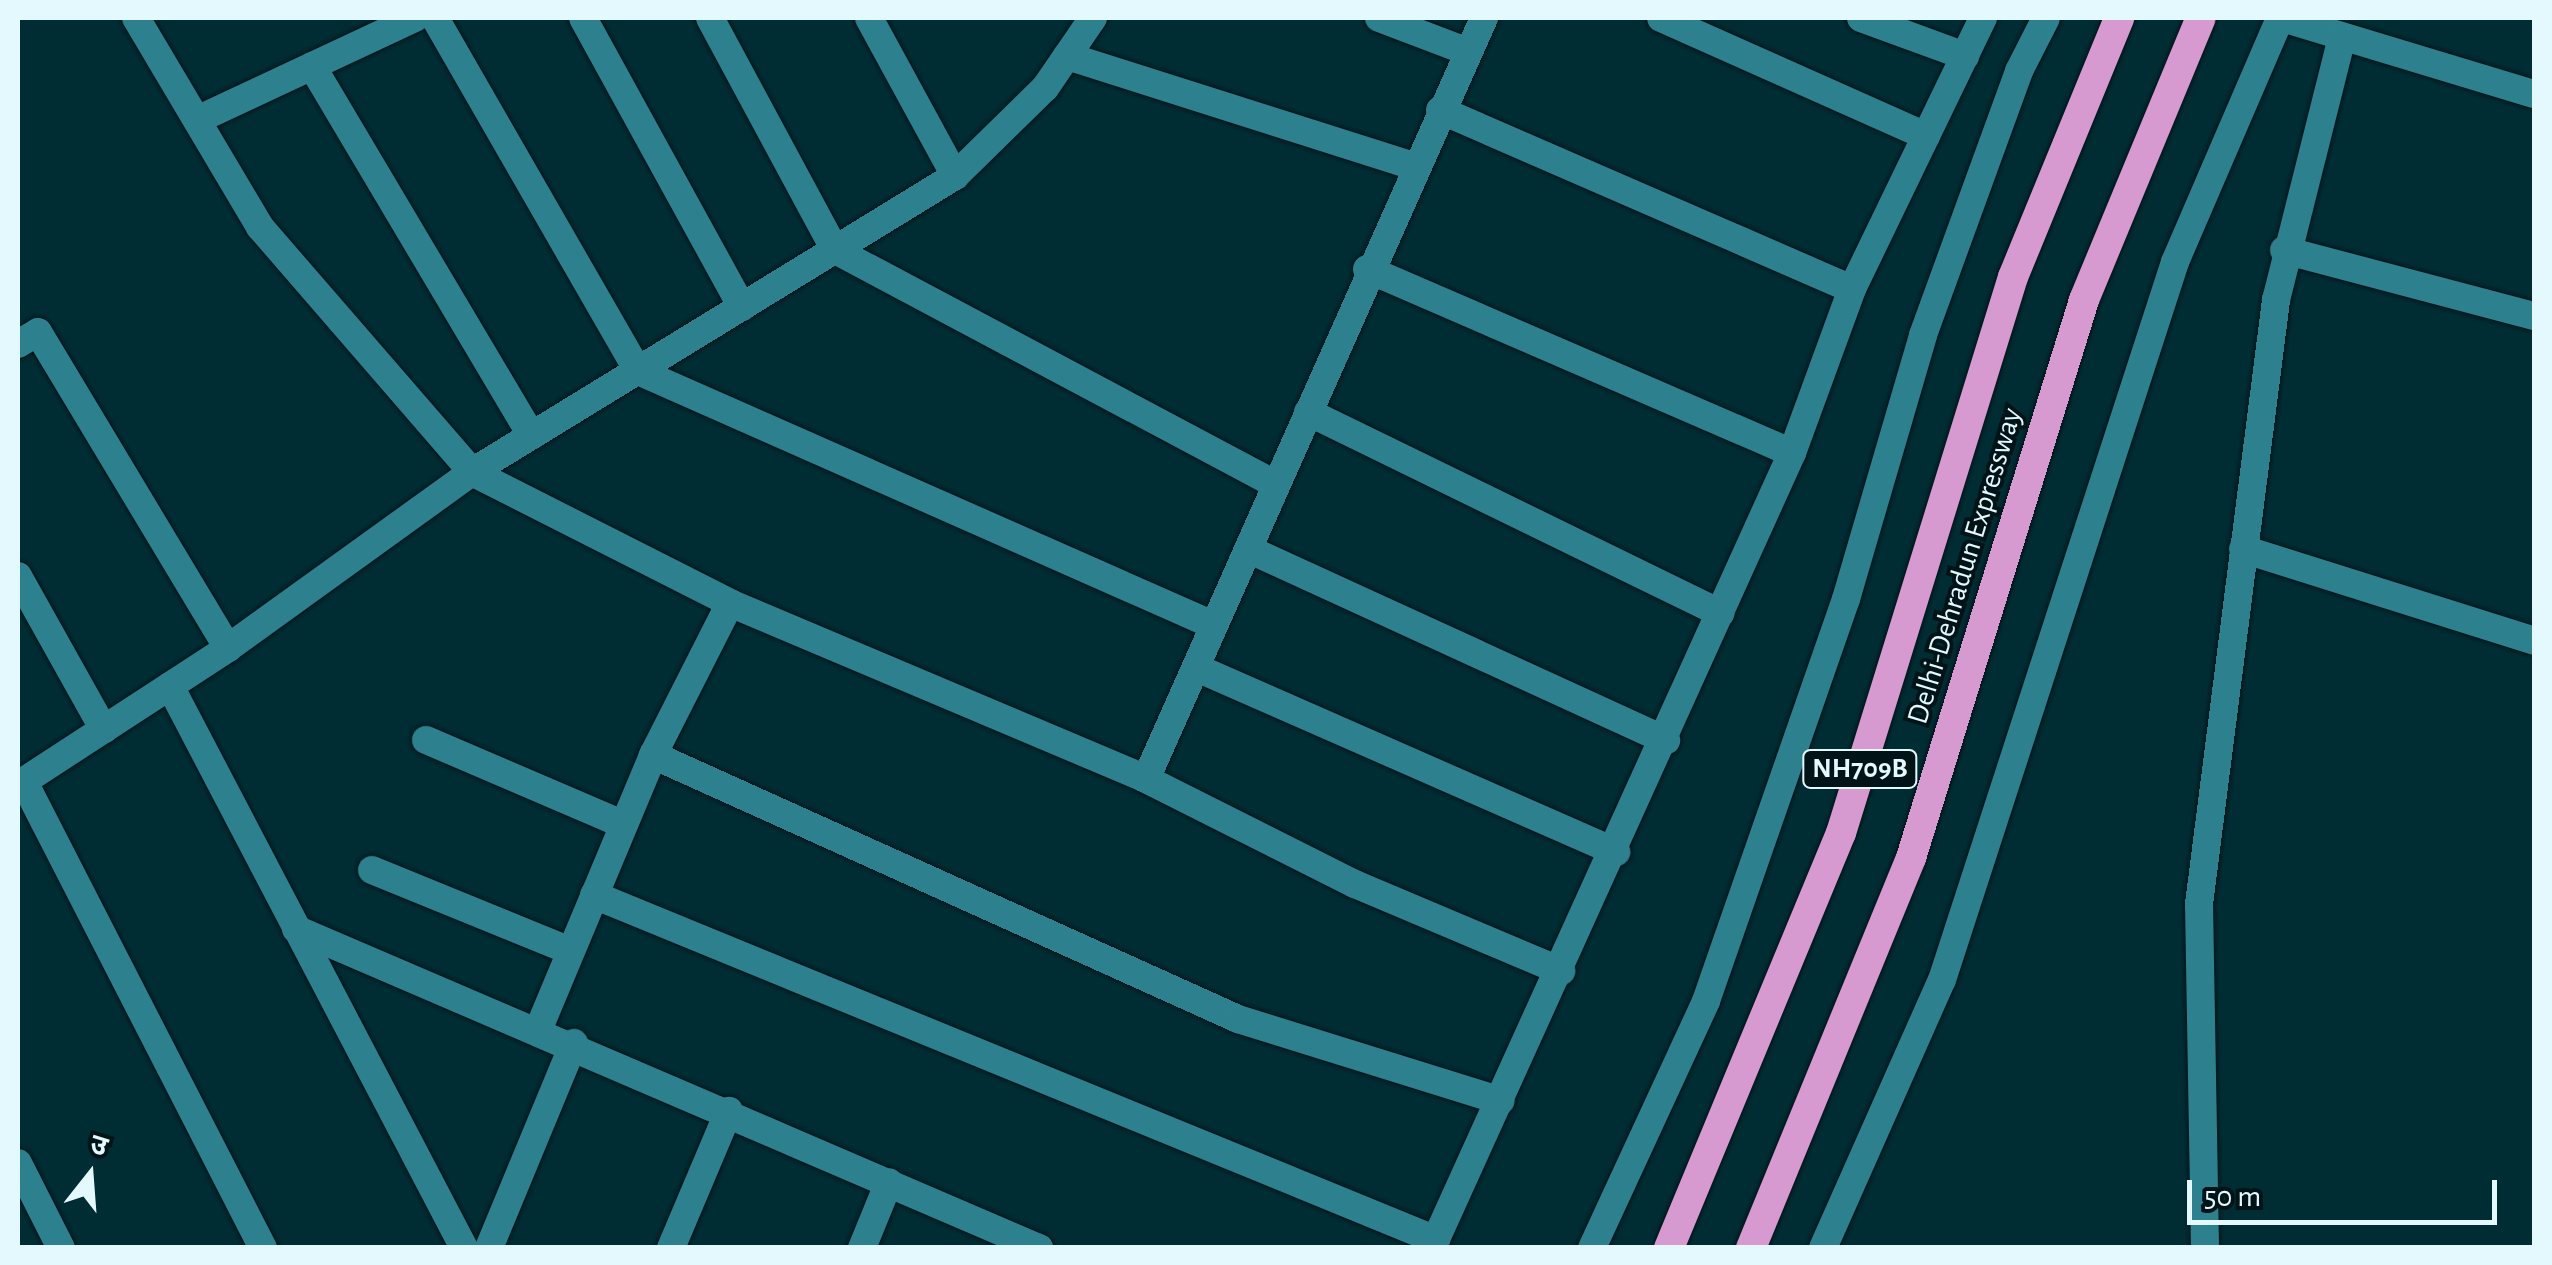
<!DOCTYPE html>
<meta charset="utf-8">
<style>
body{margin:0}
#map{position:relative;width:2552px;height:1265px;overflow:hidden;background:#002d34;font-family:"Alegreya Sans","Noto Sans Devanagari",sans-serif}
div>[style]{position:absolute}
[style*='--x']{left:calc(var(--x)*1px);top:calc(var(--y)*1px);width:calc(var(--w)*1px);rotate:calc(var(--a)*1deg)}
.roads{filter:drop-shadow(0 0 2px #001418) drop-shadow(0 0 2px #001418)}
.minor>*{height:28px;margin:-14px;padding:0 14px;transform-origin:14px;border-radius:14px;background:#2d818f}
.tertiary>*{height:28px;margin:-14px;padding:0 14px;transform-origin:14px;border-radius:14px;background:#2d818f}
.motorway>*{height:30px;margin:-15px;padding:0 15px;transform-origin:15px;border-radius:15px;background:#d79ad0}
span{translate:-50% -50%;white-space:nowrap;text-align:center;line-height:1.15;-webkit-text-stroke:8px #001418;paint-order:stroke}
.shield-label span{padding:2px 8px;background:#001418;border:2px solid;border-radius:8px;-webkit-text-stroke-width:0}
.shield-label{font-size:28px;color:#e3f9fe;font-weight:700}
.street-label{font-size:30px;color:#e3f9fe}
.frame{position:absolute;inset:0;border:20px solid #e3f9fe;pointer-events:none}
.north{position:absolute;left:40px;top:1125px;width:100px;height:100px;-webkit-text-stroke:8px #001418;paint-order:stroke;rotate:17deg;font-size:28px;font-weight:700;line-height:40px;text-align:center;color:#e3f9fe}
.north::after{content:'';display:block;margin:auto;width:35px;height:45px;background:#e3f9fe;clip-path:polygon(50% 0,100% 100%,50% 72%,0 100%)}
.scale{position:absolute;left:2187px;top:1180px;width:310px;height:45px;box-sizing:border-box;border:5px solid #e3f9fe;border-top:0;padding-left:12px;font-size:30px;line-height:35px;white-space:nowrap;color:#e3f9fe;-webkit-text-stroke:8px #001418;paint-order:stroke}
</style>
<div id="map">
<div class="roads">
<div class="minor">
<i style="--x:136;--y:18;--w:243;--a:59.3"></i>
<i style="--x:260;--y:227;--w:324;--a:49.1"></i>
<i style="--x:472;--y:472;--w:289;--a:26.9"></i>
<i style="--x:730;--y:603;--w:452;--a:22.9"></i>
<i style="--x:1146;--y:779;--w:234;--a:26.7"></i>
<i style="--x:1355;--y:884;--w:224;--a:22.9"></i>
<i style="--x:435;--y:18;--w:407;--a:60.1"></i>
<i style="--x:638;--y:371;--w:629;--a:23.83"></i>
<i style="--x:583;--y:18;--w:330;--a:61.2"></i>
<i style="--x:710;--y:18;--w:264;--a:61.7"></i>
<i style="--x:835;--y:250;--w:499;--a:28"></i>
<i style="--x:869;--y:18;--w:180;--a:61.4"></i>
<i style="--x:1379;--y:18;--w:93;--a:20.8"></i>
<i style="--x:1661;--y:18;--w:290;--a:24"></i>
<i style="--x:1861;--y:18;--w:111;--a:20.1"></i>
<i style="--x:2282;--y:18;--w:263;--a:16.8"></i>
<i style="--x:1067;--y:56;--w:364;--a:17.6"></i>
<i style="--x:312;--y:66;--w:430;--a:59.3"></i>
<i style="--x:1440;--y:110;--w:449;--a:23.5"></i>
<i style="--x:197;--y:120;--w:241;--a:-25.1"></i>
<i style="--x:2284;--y:250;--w:259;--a:14.8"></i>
<i style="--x:1367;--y:269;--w:463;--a:23.4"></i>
<i style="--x:18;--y:344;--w:23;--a:-31"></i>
<i style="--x:38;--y:332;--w:369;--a:59"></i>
<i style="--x:1308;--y:412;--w:459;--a:26"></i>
<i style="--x:1248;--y:549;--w:460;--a:24.6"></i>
<i style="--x:2243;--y:549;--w:305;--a:17.5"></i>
<i style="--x:18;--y:576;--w:176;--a:60.8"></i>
<i style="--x:1197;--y:668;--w:458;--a:23.7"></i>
<i style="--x:170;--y:686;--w:634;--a:62.38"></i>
<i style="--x:426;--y:740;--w:215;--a:23.2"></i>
<i style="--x:653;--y:755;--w:642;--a:24.29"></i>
<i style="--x:1238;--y:1019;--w:275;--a:17.3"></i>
<i style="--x:1146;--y:779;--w:833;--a:-66.05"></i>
<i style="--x:24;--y:782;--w:524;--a:62.85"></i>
<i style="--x:18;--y:785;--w:251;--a:-33.1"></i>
<i style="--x:228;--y:648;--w:301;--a:-35.8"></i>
<i style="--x:472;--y:472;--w:566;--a:-31.5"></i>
<i style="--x:955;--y:176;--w:126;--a:-44.4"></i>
<i style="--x:1045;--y:88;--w:85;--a:-55.6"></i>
<i style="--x:372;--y:870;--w:214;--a:22.2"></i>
<i style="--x:594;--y:895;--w:910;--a:22.28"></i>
<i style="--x:296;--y:929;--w:809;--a:23.24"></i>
<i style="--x:539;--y:1028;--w:296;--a:-67.3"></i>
<i style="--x:653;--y:755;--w:170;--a:-63.1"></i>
<i style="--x:18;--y:1163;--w:95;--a:63.2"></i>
<i style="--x:489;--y:1248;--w:222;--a:-67.5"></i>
<i style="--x:671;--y:1248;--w:149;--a:-67.1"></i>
<i style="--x:862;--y:1248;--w:71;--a:-67.8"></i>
<i style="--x:1432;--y:1248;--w:873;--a:-65.64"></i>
<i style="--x:1792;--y:453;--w:175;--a:-69.9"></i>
<i style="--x:1852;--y:289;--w:301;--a:-64.2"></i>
<i style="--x:2205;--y:1248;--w:344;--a:-91"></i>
<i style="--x:2199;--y:904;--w:609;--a:-82.73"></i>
<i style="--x:2276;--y:300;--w:270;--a:-75.9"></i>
</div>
<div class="tertiary">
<i style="--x:1592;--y:1248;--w:272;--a:-65.2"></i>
<i style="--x:1706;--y:1001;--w:426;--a:-70.8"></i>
<i style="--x:1846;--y:599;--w:275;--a:-73.7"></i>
<i style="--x:1923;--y:335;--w:281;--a:-70"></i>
<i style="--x:2019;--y:71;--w:59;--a:-63"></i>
<i style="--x:1823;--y:1248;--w:293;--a:-66.1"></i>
<i style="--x:1942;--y:980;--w:755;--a:-72.02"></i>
<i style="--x:2175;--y:262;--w:266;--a:-66.7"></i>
</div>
<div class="motorway">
<i style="--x:1669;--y:1248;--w:449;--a:-67.5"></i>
<i style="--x:1841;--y:833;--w:582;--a:-72.81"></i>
<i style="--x:2013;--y:277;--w:280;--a:-67.7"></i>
<i style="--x:1751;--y:1248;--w:422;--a:-67.7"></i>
<i style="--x:1911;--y:858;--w:584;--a:-72.77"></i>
<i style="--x:2084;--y:300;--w:305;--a:-67.5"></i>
</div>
</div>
<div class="shield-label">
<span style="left:1860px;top:769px">NH709B</span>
</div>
<div class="street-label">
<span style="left:1965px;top:566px;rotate:-73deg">Delhi-Dehradun Expressway</span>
</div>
<div class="frame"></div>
<div class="north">उ</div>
<div class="scale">50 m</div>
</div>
